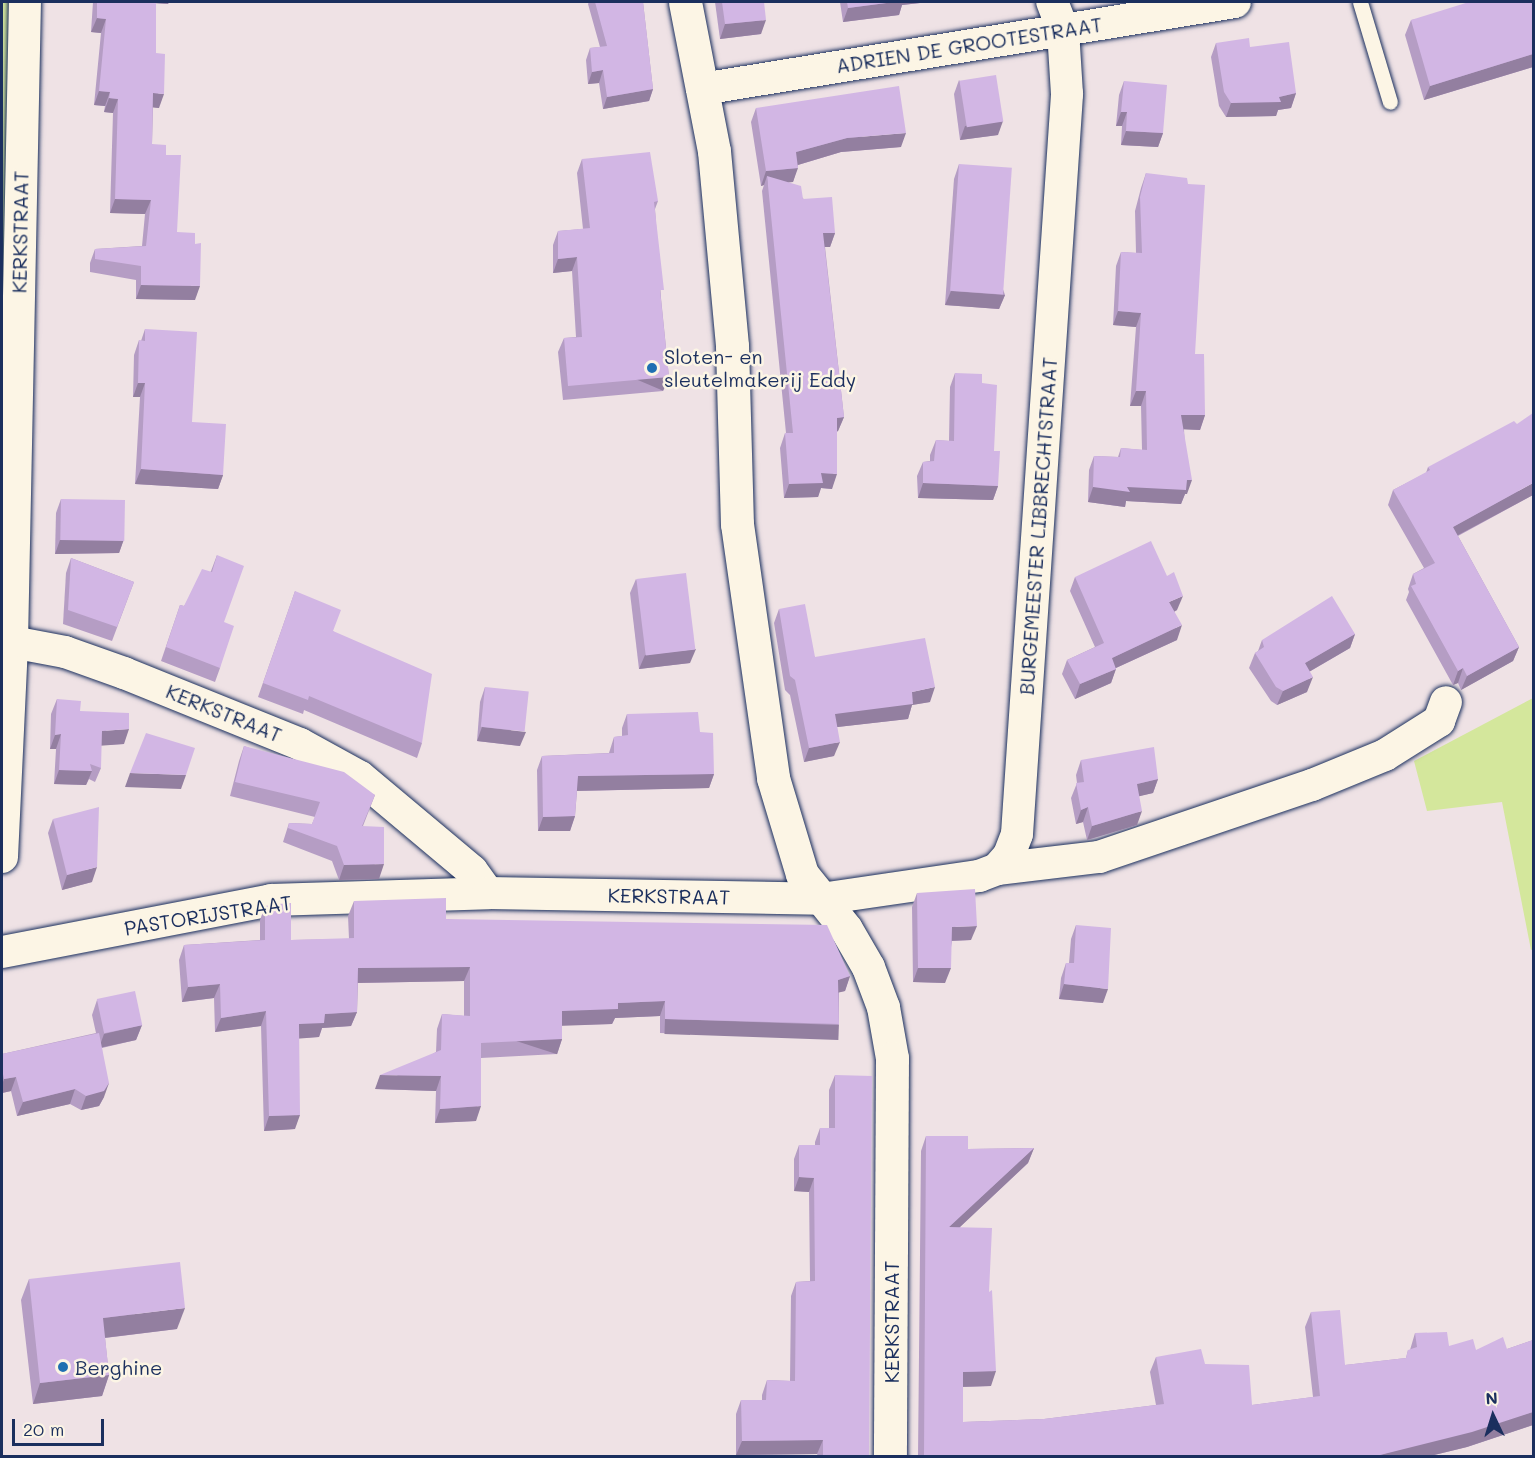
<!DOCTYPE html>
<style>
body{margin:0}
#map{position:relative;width:1535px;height:1458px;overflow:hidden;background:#efe2e5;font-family:Mali,sans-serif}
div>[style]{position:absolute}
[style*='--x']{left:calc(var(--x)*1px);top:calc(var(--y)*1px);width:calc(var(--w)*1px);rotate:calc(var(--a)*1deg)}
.green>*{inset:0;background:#d4e79c}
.roads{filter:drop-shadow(0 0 2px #1b2f5e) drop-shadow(0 0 2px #1b2f5e)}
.service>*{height:15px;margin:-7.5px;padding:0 7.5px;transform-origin:7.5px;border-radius:7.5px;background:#fcf5e5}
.minor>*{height:32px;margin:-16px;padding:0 16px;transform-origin:16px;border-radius:16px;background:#fcf5e5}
.tertiary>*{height:33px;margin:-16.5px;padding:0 16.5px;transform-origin:16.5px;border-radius:16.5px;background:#fcf5e5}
.wall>*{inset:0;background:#b59dc4}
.shaded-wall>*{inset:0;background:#937fa0;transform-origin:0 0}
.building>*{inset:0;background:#d2b6e4;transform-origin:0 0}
.dots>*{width:16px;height:16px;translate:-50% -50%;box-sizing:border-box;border:3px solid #fcf5e5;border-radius:50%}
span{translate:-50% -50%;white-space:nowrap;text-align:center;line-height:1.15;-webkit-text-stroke:5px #fcf5e5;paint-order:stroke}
.street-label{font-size:20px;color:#1b2f5e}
.poi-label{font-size:20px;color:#1b2f5e}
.left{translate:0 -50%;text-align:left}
.frame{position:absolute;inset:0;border:3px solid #1b2f5e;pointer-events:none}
.north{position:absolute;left:1463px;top:1386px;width:60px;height:60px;-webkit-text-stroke:4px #fcf5e5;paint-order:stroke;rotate:356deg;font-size:16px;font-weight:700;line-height:24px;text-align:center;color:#1b2f5e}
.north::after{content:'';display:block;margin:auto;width:21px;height:27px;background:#1b2f5e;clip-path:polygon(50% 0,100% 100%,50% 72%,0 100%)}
.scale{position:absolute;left:12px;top:1419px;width:92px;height:27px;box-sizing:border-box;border:3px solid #1b2f5e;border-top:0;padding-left:8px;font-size:18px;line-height:21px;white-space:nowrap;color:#1b2f5e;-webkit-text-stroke:4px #fcf5e5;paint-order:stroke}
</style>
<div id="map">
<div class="green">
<i style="clip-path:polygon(2px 2px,12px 2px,2px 389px)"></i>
<i style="clip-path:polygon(1533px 698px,1534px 949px,1531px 950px,1502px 802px,1427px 811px,1414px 761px)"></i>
</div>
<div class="roads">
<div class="service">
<i style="--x:1360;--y:2;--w:104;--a:73.3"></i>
</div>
<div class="minor">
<i style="--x:702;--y:89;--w:540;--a:-9.27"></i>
<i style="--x:12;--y:642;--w:54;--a:10.7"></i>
<i style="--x:65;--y:652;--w:63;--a:19.6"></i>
<i style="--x:124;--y:673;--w:190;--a:22"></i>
<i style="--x:300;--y:744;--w:68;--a:28.8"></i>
<i style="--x:360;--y:777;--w:146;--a:40"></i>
<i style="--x:472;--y:871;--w:27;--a:54"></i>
<i style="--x:2;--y:857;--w:215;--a:-87.3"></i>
<i style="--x:12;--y:642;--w:640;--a:-88.84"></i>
<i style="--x:997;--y:869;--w:103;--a:-6.7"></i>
<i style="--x:1099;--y:857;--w:225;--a:-18.7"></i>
<i style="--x:1312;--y:785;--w:79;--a:-22.3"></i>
<i style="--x:1385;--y:755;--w:64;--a:-32.2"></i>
<i style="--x:1439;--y:721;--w:20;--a:-70"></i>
<i style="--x:2;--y:952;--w:274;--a:-10.9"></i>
<i style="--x:271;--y:900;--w:217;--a:-1.8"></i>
<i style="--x:488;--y:893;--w:333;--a:1"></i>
<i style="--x:821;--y:899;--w:160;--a:-8.3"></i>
<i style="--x:979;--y:876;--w:19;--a:-21"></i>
<i style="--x:997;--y:869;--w:18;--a:-49"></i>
<i style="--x:1009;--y:855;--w:22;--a:-69"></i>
<i style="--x:1017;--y:834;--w:742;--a:-86.13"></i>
<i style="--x:1067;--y:94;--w:64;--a:-93.6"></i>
<i style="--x:1063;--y:30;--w:30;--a:-111"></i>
</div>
<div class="tertiary">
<i style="--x:685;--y:2;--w:152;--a:79"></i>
<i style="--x:714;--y:151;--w:196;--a:84.7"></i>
<i style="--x:732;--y:346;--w:178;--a:88.4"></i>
<i style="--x:737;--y:524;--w:257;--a:81.9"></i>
<i style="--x:773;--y:778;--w:100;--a:73.2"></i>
<i style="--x:802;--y:874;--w:70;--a:51.3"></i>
<i style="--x:846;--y:929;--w:44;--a:59.9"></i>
<i style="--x:868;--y:967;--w:43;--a:69.4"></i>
<i style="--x:883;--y:1007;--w:52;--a:80"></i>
<i style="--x:892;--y:1058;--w:398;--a:90.3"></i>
</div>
</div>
<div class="wall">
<i style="clip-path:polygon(93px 2px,169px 2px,168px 4px,156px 3px,156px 53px,159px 108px,153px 107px,152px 144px,166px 155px,177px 232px,195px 300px,136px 299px,136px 280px,90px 272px,90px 263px,95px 249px,142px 246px,145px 214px,110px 213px,113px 113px,104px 112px,105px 106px,94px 105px,101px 33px,91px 32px)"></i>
<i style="clip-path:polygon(589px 2px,643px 2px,653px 89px,649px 101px,603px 109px,599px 83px,588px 84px,586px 60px,590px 48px,600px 47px,588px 4px)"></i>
<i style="clip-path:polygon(715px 2px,764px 2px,761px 34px,720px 39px)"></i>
<i style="clip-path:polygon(840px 2px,929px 2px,902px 5px,899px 15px,843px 22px)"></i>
<i style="clip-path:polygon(1533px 2px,1533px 67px,1424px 100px,1405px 35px,1411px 20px)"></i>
<i style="clip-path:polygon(1216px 43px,1250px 47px,1296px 93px,1291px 108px,1278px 110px,1276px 116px,1226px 117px,1219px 106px,1211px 57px)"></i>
<i style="clip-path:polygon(959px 80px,998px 135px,960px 140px,954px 94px)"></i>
<i style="clip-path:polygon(1124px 81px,1163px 133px,1158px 147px,1121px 145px,1122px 126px,1116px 126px,1119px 95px)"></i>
<i style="clip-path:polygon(756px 108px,901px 147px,841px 152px,798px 165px,793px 182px,788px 182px,835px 233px,830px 247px,825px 247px,844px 417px,838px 431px,837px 432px,832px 489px,821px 488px,818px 497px,784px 498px,780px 448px,785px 433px,786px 433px,762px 191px,764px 185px,761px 186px,751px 122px)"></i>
<i style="clip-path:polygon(582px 159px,658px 201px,655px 209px,661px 298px,669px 377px,663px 391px,563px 400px,558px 352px,564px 338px,576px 337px,572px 271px,553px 273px,553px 245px,558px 231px,583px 229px,577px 173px)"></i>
<i style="clip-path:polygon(959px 164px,1005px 295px,999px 309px,945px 305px,954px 179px)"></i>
<i style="clip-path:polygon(1146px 173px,1195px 354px,1205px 415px,1200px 430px,1184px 429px,1187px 494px,1185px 494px,1181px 504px,1126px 501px,1125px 507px,1088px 502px,1089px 470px,1094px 456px,1118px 457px,1121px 448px,1142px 450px,1141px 406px,1130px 406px,1136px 327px,1113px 325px,1116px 266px,1121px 252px,1136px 253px,1135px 211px,1141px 188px)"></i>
<i style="clip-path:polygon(145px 329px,192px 422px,223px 475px,218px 489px,135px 484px,140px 397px,133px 397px,134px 355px,139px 340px,141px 341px)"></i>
<i style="clip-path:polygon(955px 373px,982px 383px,994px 451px,998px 486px,993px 500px,918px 498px,917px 476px,923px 462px,930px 461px,930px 455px,936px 440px,949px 441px,950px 387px)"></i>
<i style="clip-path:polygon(1428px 467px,1533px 495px,1458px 536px,1519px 647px,1513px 661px,1461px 690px,1458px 683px,1453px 685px,1406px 600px,1409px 592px,1408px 589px,1413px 574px,1424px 568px,1388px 505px,1393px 490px,1426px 473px)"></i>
<i style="clip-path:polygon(61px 499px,124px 539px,119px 553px,55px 554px,56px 513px)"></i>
<i style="clip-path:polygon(217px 555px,224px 622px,220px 668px,215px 682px,161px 661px,180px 605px,184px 606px,211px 571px)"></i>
<i style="clip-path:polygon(71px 558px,134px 582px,112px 641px,63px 624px,66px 573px)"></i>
<i style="clip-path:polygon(1075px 577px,1177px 610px,1174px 612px,1177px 640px,1116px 668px,1111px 683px,1075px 699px,1062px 674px,1067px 660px,1095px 647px,1070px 591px)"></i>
<i style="clip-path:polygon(636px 579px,690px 663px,639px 669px,630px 593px)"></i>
<i style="clip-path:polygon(295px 591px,333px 631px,422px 743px,417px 758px,304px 710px,303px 714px,258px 697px)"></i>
<i style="clip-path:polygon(779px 609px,815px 657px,930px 702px,912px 705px,908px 719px,837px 727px,834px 756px,804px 762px,790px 695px,785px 690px,774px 623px)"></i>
<i style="clip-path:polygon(1355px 634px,1350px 648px,1309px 672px,1307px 692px,1277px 705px,1271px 701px,1249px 668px,1255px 653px,1258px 651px,1262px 640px)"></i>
<i style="clip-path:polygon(485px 687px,520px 746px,477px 741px,480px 702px)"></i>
<i style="clip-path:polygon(57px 699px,80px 711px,124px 744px,101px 745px,101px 768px,95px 782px,89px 779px,86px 785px,54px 784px,56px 749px,50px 749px,51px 714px)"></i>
<i style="clip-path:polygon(627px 714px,700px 732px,714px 774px,709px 788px,577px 791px,575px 816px,570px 831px,538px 831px,537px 770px,542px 756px,609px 753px,614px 737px,622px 736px,622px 728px)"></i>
<i style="clip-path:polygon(244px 746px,375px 795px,363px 826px,379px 879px,339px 880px,332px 861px,283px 842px,289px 823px,312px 824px,315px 817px,230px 796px,239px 761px)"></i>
<i style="clip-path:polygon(1081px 760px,1158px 779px,1153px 793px,1139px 796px,1137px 825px,1087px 840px,1083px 822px,1076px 824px,1071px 798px,1077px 783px,1076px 775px)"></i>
<i style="clip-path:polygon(53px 819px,92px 882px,62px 890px,48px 833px)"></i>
<i style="clip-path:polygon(917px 893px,971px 940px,952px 941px,945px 983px,913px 982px,912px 907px)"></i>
<i style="clip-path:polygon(354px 901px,446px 919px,850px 976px,845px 991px,839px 992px,839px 1024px,834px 1038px,660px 1033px,660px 1016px,615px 1018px,612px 1024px,562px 1025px,562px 1039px,557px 1054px,481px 1058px,476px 1121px,435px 1123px,436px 1091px,375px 1089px,436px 1052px,437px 1029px,442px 1014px,464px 1016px,464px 981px,358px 983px,357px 1012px,351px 1026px,322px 1028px,319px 1037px,299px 1038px,295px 1129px,264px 1131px,261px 1026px,215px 1032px,214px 998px,182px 1002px,179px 960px,184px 945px,260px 940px,260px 920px,265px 906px,291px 940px,349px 939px,348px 916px)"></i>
<i style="clip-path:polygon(1076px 925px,1103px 1003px,1059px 999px,1061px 978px,1066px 963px,1069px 963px,1071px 939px)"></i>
<i style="clip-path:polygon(97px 1000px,142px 1025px,136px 1040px,102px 1048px,104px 1097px,99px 1106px,81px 1110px,70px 1104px,17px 1116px,11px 1091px,2px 1093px,2px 1054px,96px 1033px,92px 1015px)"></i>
<i style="clip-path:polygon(835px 1075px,869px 1456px,818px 1456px,817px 1454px,736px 1455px,736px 1414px,741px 1400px,762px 1400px,762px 1395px,767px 1380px,790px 1381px,791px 1296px,796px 1282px,810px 1281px,809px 1192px,794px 1191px,794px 1159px,799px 1145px,815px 1145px,815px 1142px,820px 1128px,829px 1128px,829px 1090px)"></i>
<i style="clip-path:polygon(926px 1136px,968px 1149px,1034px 1148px,1028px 1163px,960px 1227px,989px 1292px,991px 1386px,963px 1387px,963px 1422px,1044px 1419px,1156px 1405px,1150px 1372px,1156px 1357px,1205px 1364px,1252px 1405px,1313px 1397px,1305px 1327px,1311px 1312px,1345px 1365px,1406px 1358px,1408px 1350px,1410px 1350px,1415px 1333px,1449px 1346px,1476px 1350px,1507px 1349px,1533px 1340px,1533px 1425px,1467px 1447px,1430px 1456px,918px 1456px,921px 1151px)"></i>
<i style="clip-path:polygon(29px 1279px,177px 1329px,105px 1338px,109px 1375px,102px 1396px,33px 1404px,21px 1300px)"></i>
</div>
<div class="shaded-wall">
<i style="clip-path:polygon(152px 2px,169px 2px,168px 4px,152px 3px)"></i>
<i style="clip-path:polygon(894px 2px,929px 2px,902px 5px,899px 15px,843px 22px,848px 8px)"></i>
<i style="clip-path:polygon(97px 18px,106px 19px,101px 33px,91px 32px)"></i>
<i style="clip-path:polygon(766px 20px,761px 34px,720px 39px,725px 24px)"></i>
<i style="clip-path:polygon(1533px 54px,1533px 67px,1424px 100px,1430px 86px)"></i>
<i style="clip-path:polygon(603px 70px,599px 83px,588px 84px,592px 72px)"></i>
<i style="clip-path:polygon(653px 89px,649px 101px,603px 109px,607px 97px)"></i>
<i style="clip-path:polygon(99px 91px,110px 92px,105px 106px,94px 105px)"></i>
<i style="clip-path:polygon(153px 93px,164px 94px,159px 108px,148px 107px)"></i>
<i style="clip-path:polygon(1296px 93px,1291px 108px,1278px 110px,1276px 116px,1226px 117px,1231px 103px,1279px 97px)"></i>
<i style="clip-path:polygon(109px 98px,118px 99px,113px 113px,104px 112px)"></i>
<i style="clip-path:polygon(1121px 112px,1127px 112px,1122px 126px,1116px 126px)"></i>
<i style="clip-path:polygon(1003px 121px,998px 135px,960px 140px,965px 126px)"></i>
<i style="clip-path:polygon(1126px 131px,1163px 133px,1158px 147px,1121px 145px)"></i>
<i style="clip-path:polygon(906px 133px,901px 147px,841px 152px,791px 167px,796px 152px,847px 138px)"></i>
<i style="clip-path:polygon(798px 168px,793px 182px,768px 185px,767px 176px,764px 185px,761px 186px,766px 171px)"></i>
<i style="clip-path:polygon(115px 199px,151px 200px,145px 214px,110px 213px)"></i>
<i style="clip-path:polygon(823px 233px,835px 233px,830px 247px,818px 247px)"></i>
<i style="clip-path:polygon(577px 257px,572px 271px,553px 273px,558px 259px)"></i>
<i style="clip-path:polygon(141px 285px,200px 286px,195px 300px,136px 299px)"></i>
<i style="clip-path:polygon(951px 291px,1005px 295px,999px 309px,945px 305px)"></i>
<i style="clip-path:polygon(1118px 311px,1141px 313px,1136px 327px,1113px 325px)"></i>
<i style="left:669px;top:377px;width:15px;height:101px;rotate:113deg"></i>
<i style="clip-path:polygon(138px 383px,145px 383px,140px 397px,133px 397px)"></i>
<i style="clip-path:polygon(1136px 391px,1146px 391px,1141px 406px,1130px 406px)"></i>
<i style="clip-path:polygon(1181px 415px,1205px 415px,1200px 430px,1176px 429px)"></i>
<i style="clip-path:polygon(844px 417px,838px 431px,831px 432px,837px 418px)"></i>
<i style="clip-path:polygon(141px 469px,223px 475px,218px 489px,135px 484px)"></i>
<i style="clip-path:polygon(821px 473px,837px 474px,832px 489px,821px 488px,818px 497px,784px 498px,789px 484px)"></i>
<i style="clip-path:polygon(1187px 480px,1192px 480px,1187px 494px,1185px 494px,1181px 504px,1126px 501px,1125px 507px,1088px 502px,1093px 487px,1127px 487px)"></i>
<i style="clip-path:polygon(923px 483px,998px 486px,993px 500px,918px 498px)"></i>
<i style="clip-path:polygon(1533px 483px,1533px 495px,1447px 541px,1453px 527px)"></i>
<i style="clip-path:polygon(124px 539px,119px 553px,55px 554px,60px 540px)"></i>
<i style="clip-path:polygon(1183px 596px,1177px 610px,1164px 617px,1169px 602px)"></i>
<i style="clip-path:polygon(1182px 625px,1177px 640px,1107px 672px,1112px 658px)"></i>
<i style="clip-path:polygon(1355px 634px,1350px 648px,1300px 677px,1305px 663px)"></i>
<i style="clip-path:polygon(1519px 647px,1513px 661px,1461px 690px,1467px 676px)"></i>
<i style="clip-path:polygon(696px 649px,690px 663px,639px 669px,645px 655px)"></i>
<i style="clip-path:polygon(1463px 668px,1458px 683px,1453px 685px,1458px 671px)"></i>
<i style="clip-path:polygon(1116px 669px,1111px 683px,1075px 699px,1080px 684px)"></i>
<i style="clip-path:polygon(1313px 677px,1307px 692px,1277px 705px,1283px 691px)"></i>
<i style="clip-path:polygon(935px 687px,930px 702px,912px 705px,908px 719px,829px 728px,835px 714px,912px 692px)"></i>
<i style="clip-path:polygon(482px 727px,526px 732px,520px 746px,477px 741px)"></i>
<i style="clip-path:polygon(129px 729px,124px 744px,97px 746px,102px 731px)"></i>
<i style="clip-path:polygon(61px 734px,56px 749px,50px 749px,55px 735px)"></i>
<i style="clip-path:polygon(840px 742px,834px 756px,804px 762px,809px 748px)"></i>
<i style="clip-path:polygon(59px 770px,92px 771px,86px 785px,54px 784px)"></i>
<i style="clip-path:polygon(130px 773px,186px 775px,181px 789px,125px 787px)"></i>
<i style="clip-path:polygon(714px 774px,709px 788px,572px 791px,578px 776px)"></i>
<i style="clip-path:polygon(1158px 779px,1153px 793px,1132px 798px,1137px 784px)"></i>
<i style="clip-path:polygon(1088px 807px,1083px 822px,1076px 824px,1081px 810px)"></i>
<i style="clip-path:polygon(1142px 811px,1137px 825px,1087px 840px,1092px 826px)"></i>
<i style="clip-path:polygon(575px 816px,570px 831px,538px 831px,543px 817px)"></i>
<i style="clip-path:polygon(384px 864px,379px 879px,339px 880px,344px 865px)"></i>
<i style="clip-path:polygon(97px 867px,92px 882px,62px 890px,67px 875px)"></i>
<i style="clip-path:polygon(977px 926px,971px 940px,947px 941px,952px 927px)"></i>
<i style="clip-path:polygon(470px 967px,464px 981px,353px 983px,358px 968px)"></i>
<i style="clip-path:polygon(918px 968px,951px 968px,945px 983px,913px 982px)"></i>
<i style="clip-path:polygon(850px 976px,845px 991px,833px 994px,838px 980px)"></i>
<i style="clip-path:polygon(220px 984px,214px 998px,182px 1002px,188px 987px)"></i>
<i style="clip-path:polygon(1064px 984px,1108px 989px,1103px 1003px,1059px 999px)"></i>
<i style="clip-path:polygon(665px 1001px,660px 1016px,615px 1018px,612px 1024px,557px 1026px,562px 1011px,618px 1003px)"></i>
<i style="clip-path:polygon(266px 1011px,261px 1026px,215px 1032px,221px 1018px)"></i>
<i style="clip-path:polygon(357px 1012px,351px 1026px,322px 1028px,319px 1037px,294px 1039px,299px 1024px,325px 1014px)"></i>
<i style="left:665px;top:1019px;width:174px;height:15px;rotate:2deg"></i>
<i style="clip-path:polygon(142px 1025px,136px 1040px,99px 1048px,104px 1034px)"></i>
<i style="left:562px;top:1039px;width:16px;height:81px;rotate:108deg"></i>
<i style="clip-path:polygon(380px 1075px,441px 1076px,436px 1091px,375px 1089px)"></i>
<i style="clip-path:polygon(16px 1077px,11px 1091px,2px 1093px,2px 1085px,4px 1079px)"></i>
<i style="clip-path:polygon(109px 1083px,104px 1097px,99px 1106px,81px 1110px,86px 1096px)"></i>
<i style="clip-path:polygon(75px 1089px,70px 1104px,17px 1116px,23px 1102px)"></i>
<i style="clip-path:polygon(481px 1106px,476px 1121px,435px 1123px,440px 1109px)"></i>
<i style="clip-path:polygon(300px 1115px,295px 1129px,264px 1131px,269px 1116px)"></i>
<i style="clip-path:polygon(1034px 1148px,1028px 1163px,944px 1242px,949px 1227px)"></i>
<i style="clip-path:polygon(799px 1177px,814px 1178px,809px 1192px,794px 1191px)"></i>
<i style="clip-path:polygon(185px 1308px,177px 1329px,95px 1339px,103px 1318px)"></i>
<i style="clip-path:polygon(996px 1371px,991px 1386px,957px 1387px,963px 1372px)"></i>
<i style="clip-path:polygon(109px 1375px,102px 1396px,33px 1404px,40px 1383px)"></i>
<i style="clip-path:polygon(1533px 1412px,1533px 1425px,1467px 1447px,1430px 1456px,1376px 1456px)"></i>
<i style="clip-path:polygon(823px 1440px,817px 1454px,736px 1455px,742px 1441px)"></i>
</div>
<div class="building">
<i style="clip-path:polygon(97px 2px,156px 2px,156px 53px,165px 54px,164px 94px,153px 93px,152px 144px,166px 145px,166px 155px,181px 155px,177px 232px,195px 233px,195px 244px,201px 243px,200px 286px,141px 285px,141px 266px,95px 259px,95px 249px,146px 246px,151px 200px,115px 199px,118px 99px,109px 98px,110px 92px,99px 91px,106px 19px,97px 18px)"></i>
<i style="clip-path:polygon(595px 2px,643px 2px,653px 89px,607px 97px,603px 70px,592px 72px,590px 48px,607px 46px)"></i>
<i style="clip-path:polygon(722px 2px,764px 2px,766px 20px,725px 24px)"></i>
<i style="clip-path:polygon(847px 2px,894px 2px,848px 8px)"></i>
<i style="clip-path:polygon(1469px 2px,1533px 2px,1533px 54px,1430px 86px,1411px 20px)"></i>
<i style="clip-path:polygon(1249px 38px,1250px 47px,1289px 42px,1296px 93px,1279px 97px,1281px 102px,1231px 103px,1224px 92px,1216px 43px)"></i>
<i style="left:996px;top:75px;width:47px;height:37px;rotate:81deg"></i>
<i style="clip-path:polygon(1124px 81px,1167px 85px,1163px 133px,1126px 131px,1127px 112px,1121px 112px)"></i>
<i style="clip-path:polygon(899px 86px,906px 133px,847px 138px,796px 152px,798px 168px,766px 171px,756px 108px)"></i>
<i style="clip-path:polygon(650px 152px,658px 201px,654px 202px,664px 290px,660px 290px,669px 377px,568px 386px,564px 338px,582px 337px,577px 257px,558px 259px,558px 231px,590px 228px,582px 159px)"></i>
<i style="left:959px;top:164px;width:53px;height:127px;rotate:4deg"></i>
<i style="clip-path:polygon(1146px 173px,1187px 178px,1188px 184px,1205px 185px,1195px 354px,1204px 354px,1205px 415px,1181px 415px,1192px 480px,1187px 480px,1186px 490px,1127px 487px,1130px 492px,1093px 487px,1094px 456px,1120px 457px,1121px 448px,1147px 450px,1146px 391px,1136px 391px,1141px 313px,1118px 311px,1121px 252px,1142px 253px,1140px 197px)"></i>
<i style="clip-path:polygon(767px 176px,801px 186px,803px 199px,832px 197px,835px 233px,823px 233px,844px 417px,837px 418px,837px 474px,821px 473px,823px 483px,789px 484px,785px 433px,793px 433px)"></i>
<i style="clip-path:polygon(145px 329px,197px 332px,192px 422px,226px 424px,223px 475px,141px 469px,145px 383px,138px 383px,139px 340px,145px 341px)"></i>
<i style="clip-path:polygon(955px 373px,982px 374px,982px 383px,997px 385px,994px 451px,1000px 451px,998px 486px,923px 483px,923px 462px,934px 461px,936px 440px,954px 441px)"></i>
<i style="clip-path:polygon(1533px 413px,1533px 483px,1453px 527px,1519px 647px,1467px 676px,1463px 668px,1458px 671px,1411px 586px,1416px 584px,1413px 574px,1435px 563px,1393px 490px,1430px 470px,1428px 467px,1514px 421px,1517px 424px)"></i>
<i style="left:61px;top:499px;width:64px;height:41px;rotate:1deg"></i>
<i style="clip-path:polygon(1151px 541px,1167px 576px,1174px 572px,1183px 596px,1169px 602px,1182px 625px,1112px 658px,1116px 669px,1080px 684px,1067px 660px,1104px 643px,1075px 577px)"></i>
<i style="clip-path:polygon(217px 555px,244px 566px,224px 622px,234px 626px,220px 668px,166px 647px,180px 605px,184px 606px,202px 569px,212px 572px)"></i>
<i style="clip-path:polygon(71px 558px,134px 582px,117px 627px,68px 610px)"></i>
<i style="left:686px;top:573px;width:77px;height:50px;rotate:83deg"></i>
<i style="clip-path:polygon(295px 591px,341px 610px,333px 631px,432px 674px,422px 743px,309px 696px,308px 700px,263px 683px)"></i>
<i style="clip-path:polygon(1332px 596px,1355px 634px,1305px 663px,1313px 677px,1283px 691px,1276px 687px,1255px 653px,1264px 647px,1262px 640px)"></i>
<i style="clip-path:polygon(805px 604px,815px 657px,925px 638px,935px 687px,912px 692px,913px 704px,835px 714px,840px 742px,809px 748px,795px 680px,790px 676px,779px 609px)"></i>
<i style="left:485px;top:687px;width:44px;height:40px;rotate:6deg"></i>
<i style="clip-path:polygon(57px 699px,81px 701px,80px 711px,129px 713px,129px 729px,102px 731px,101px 768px,90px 764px,92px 771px,59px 770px,61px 734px,55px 735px)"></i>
<i style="clip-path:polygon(698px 712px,700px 732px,713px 733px,714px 774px,578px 776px,575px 816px,543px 817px,542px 756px,614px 753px,614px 737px,628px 735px,627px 714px)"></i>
<i style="clip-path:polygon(146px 733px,195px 748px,186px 775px,130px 773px)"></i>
<i style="clip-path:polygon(244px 746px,344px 772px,375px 795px,362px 826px,384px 827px,384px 864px,344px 865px,337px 846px,288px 828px,289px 823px,312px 824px,320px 802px,235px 782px)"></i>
<i style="clip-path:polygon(1154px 747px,1158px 779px,1137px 784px,1142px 811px,1092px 826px,1088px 807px,1081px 810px,1076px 783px,1084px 782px,1081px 760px)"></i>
<i style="clip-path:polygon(99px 807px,97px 867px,67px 875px,53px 819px)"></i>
<i style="clip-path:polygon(975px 889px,977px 926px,952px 927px,951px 968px,918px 968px,917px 893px)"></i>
<i style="clip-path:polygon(446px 898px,446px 919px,827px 925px,850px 976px,838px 980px,839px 1024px,665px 1019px,665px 1001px,618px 1003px,618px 1009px,562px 1011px,562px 1039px,481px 1043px,481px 1106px,440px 1109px,441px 1076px,380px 1075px,441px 1050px,442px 1014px,470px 1016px,470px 967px,358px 968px,357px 1012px,325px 1014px,324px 1023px,299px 1024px,300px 1115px,269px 1116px,266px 1011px,221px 1018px,220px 984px,188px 987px,184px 945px,265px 940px,265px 906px,278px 904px,291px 903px,291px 940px,354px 938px,354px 901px)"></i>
<i style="clip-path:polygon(1076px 925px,1111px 928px,1108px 989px,1064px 984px,1066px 963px,1074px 963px)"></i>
<i style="left:135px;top:991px;width:35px;height:39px;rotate:78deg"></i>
<i style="clip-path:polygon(99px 1033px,109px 1083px,104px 1091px,86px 1096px,75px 1089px,23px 1102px,16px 1077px,4px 1079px,2px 1069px,2px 1054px)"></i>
<i style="clip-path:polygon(835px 1075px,872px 1076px,869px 1456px,823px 1456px,823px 1440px,742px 1441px,741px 1400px,766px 1400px,767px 1380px,795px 1381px,796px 1282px,815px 1281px,814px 1178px,799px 1177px,799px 1145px,820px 1145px,820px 1128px,835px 1128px)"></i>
<i style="clip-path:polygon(926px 1136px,968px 1136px,968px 1149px,1034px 1148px,949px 1227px,992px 1228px,989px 1292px,992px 1290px,996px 1371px,963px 1372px,963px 1422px,1044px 1419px,1164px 1404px,1156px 1357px,1201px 1349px,1205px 1364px,1249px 1365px,1252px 1405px,1320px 1396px,1311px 1312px,1340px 1310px,1345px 1365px,1406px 1358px,1408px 1350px,1417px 1347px,1415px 1333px,1447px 1332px,1449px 1346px,1473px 1339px,1476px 1350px,1503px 1337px,1507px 1349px,1533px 1340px,1533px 1412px,1472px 1432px,1376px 1456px,924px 1456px)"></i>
<i style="clip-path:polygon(180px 1262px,185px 1308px,103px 1318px,109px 1375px,40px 1383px,29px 1279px)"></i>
</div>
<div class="dots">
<i style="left:652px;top:368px;background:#1f6fb2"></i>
<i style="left:63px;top:1367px;background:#1f6fb2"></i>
</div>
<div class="street-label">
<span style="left:969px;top:45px;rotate:-9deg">ADRIEN DE GROOTESTRAAT</span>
<span style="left:20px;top:232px;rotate:-89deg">KERKSTRAAT</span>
<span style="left:1038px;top:526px;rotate:-86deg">BURGEMEESTER LIBBRECHTSTRAAT</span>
<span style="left:224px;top:713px;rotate:22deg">KERKSTRAAT</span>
<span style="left:669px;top:896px;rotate:1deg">KERKSTRAAT</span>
<span style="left:208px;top:915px;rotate:-9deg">PASTORIJSTRAAT</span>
<span style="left:891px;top:1322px;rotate:-90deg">KERKSTRAAT</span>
</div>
<div class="poi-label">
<span class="left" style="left:664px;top:368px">Sloten- en<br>sleutelmakerij Eddy</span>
<span class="left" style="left:75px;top:1367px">Berghine</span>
</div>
<div class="frame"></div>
<div class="north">N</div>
<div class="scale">20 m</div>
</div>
